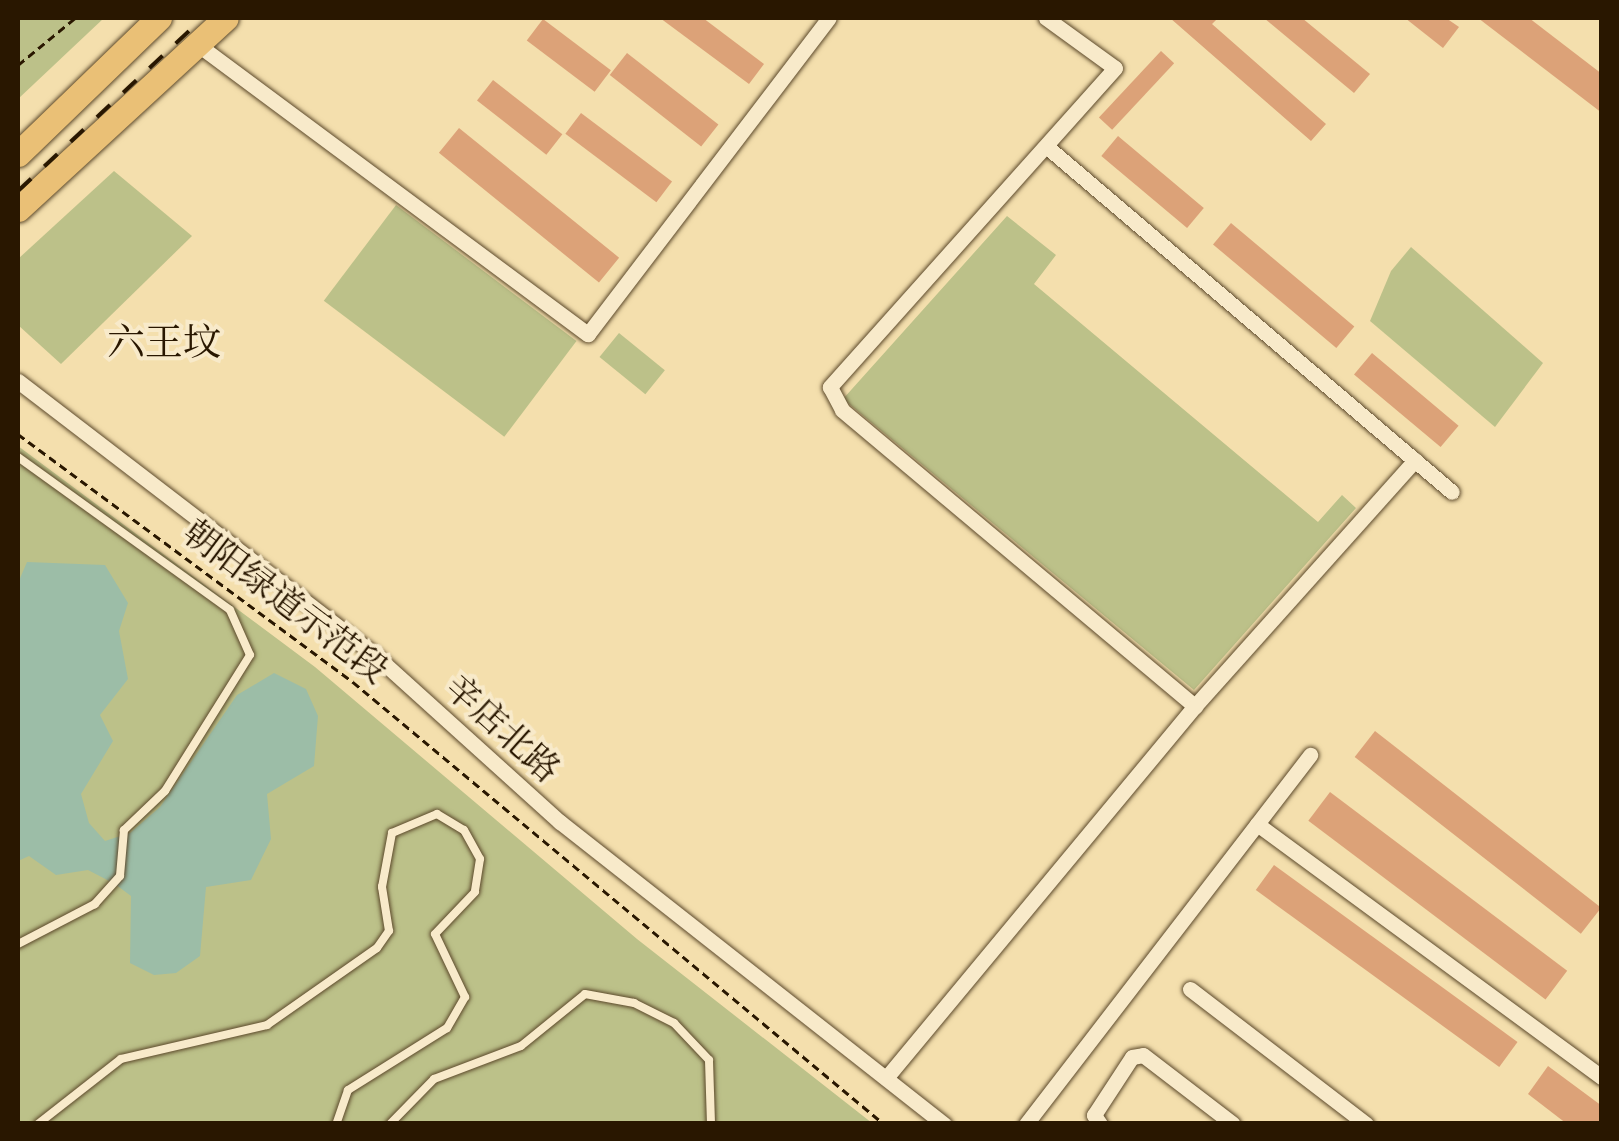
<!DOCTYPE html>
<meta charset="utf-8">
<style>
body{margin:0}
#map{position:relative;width:1619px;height:1141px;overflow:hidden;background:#f4dfad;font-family:Cardo,"Noto Serif SC",serif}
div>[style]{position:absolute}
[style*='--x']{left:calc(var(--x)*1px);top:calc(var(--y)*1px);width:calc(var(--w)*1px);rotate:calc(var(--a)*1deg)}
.green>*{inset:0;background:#bcc189;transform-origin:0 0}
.water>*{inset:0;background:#9cbda7}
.building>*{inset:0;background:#dca278;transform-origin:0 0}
.path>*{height:2.5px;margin-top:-1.25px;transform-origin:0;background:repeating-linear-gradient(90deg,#291700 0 8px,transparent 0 13px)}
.roads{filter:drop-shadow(0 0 2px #5c492b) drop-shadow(0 0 2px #5c492b)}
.lane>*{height:8px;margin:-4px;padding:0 4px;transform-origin:4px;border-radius:4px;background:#f8eaca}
.street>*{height:15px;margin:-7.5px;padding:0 7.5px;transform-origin:7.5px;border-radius:7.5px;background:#f8eaca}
.primary>*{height:25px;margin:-12.5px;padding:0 12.5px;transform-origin:12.5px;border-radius:12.5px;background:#eac076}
.rail>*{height:4px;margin-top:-2px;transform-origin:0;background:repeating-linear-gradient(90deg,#291700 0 18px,transparent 0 36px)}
span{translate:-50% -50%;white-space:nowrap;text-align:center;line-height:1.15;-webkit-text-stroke:8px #f8eaca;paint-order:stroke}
.street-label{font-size:35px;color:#291700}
.neighbourhood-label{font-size:38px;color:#291700}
.frame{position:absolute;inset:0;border:20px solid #291700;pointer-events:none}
</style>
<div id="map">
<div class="green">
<i style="clip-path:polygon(18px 18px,104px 18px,18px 99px)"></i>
<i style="clip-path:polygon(114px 171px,192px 236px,61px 364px,18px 325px,18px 259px)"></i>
<i style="left:396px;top:205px;width:226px;height:120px;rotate:37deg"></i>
<i style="clip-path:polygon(1007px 216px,1056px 255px,1034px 284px,1318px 522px,1342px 495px,1356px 508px,1194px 690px,843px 399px)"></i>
<i style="clip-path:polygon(1411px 247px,1543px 363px,1495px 427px,1370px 321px,1391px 271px)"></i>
<i style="left:619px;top:333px;width:59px;height:31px;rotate:39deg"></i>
<i style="clip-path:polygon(18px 446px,315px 667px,637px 939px,872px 1123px,18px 1123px)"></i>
</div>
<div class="water">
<i style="clip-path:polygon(27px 562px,105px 565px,128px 603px,119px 631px,128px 679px,100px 715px,113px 741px,81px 794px,89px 823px,105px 841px,130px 833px,160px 807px,237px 695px,274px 673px,306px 689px,318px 716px,314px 766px,267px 794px,271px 839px,251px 880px,206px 887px,200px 956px,176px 973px,154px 975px,130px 963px,131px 896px,115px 884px,88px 870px,56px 875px,29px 856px,18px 861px,18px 583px)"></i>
</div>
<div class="building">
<i style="clip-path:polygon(660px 18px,703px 18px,764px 64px,749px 84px)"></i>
<i style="clip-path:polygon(1170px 18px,1218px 18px,1212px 24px,1326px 124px,1311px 141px)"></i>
<i style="clip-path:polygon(1264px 18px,1302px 18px,1370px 74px,1354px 93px)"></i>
<i style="clip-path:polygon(1405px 18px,1446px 18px,1459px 27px,1443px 48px)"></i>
<i style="clip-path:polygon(1478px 18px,1529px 18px,1602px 74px,1602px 113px)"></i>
<i style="left:543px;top:19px;width:85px;height:27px;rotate:37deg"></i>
<i style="left:1161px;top:51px;width:18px;height:91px;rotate:43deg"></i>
<i style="left:627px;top:53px;width:116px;height:28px;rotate:38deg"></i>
<i style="left:493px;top:80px;width:88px;height:26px;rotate:38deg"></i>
<i style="left:581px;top:113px;width:114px;height:26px;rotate:37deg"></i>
<i style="left:459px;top:128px;width:206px;height:32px;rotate:39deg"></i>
<i style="left:1118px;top:136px;width:112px;height:26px;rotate:40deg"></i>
<i style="left:1231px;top:223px;width:161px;height:28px;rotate:40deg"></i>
<i style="left:1372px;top:353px;width:113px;height:28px;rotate:40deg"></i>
<i style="left:1375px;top:731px;width:287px;height:33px;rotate:38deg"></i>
<i style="left:1330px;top:792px;width:297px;height:36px;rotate:37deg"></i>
<i style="left:1274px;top:865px;width:301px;height:31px;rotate:36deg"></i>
<i style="clip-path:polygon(1548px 1066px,1602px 1106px,1602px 1124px,1567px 1124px,1528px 1094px)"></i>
</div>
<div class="path">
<i style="--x:18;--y:65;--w:74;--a:-39.5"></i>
<i style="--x:18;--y:434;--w:417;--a:36.5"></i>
<i style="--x:353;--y:682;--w:691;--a:39.77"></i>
</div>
<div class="roads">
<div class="lane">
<i style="--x:18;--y:457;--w:261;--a:35.8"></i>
<i style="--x:230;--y:610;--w:49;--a:66"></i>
<i style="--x:250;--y:655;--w:160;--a:122"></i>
<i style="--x:165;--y:791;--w:57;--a:136.4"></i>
<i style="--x:124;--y:830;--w:46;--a:95"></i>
<i style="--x:120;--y:876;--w:38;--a:132"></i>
<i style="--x:95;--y:904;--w:87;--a:152.5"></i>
<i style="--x:38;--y:1124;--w:105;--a:-38.1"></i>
<i style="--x:121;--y:1059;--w:150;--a:-13.1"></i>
<i style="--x:267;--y:1025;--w:134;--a:-35"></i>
<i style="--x:377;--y:948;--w:21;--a:-55"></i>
<i style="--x:389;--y:931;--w:45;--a:-99"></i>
<i style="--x:382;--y:887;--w:55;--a:-79.5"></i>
<i style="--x:392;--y:833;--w:49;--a:-22.9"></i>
<i style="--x:437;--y:814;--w:31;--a:31"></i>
<i style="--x:464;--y:830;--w:33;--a:61"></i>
<i style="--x:480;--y:859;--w:33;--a:99"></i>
<i style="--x:475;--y:892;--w:58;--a:133.6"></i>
<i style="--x:435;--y:934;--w:70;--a:64.5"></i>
<i style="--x:465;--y:997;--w:36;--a:120"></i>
<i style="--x:447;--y:1028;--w:117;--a:147.9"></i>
<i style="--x:348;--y:1090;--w:36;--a:109"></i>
<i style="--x:390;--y:1124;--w:63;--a:-45.6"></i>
<i style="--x:434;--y:1079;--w:93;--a:-20.8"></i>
<i style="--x:521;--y:1046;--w:82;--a:-39.1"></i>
<i style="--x:585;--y:994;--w:50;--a:10.4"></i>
<i style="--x:634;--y:1003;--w:45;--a:26.6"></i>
<i style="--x:674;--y:1023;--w:51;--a:46.6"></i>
<i style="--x:709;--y:1060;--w:64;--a:88.2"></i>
</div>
<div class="street">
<i style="--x:1046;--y:18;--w:85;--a:35.9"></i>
<i style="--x:1115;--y:68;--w:428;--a:131.8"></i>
<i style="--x:830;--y:387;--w:26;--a:62"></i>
<i style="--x:842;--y:410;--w:461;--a:40"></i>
<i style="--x:197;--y:44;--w:487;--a:36.6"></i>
<i style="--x:588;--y:334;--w:397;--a:-52.7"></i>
<i style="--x:1046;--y:146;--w:533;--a:40.44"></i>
<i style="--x:18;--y:381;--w:451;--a:37.5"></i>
<i style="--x:376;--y:656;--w:248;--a:42.1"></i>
<i style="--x:560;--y:822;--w:489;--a:38.2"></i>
<i style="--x:1257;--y:824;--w:428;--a:36.3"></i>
<i style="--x:1190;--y:989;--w:222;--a:37.5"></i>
<i style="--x:886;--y:1078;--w:484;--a:-50.3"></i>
<i style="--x:1195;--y:706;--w:330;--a:-48.2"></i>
<i style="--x:1026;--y:1124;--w:466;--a:-52.4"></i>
<i style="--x:1100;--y:1124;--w:11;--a:-124"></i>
<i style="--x:1094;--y:1115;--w:69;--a:-56.8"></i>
<i style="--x:1132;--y:1057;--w:11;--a:-10"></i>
<i style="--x:1143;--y:1055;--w:113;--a:37.5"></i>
</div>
<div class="primary">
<i style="--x:18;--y:154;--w:196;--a:-44"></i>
<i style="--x:18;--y:209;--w:282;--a:-42.6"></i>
</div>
</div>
<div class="rail">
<i style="--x:18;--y:191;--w:253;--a:-43.1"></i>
</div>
<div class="street-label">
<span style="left:285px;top:602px;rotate:37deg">朝阳绿道示范段</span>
<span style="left:502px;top:729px;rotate:42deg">辛店北路</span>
</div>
<div class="neighbourhood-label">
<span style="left:164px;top:344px">六王坟</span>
</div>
<div class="frame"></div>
</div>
